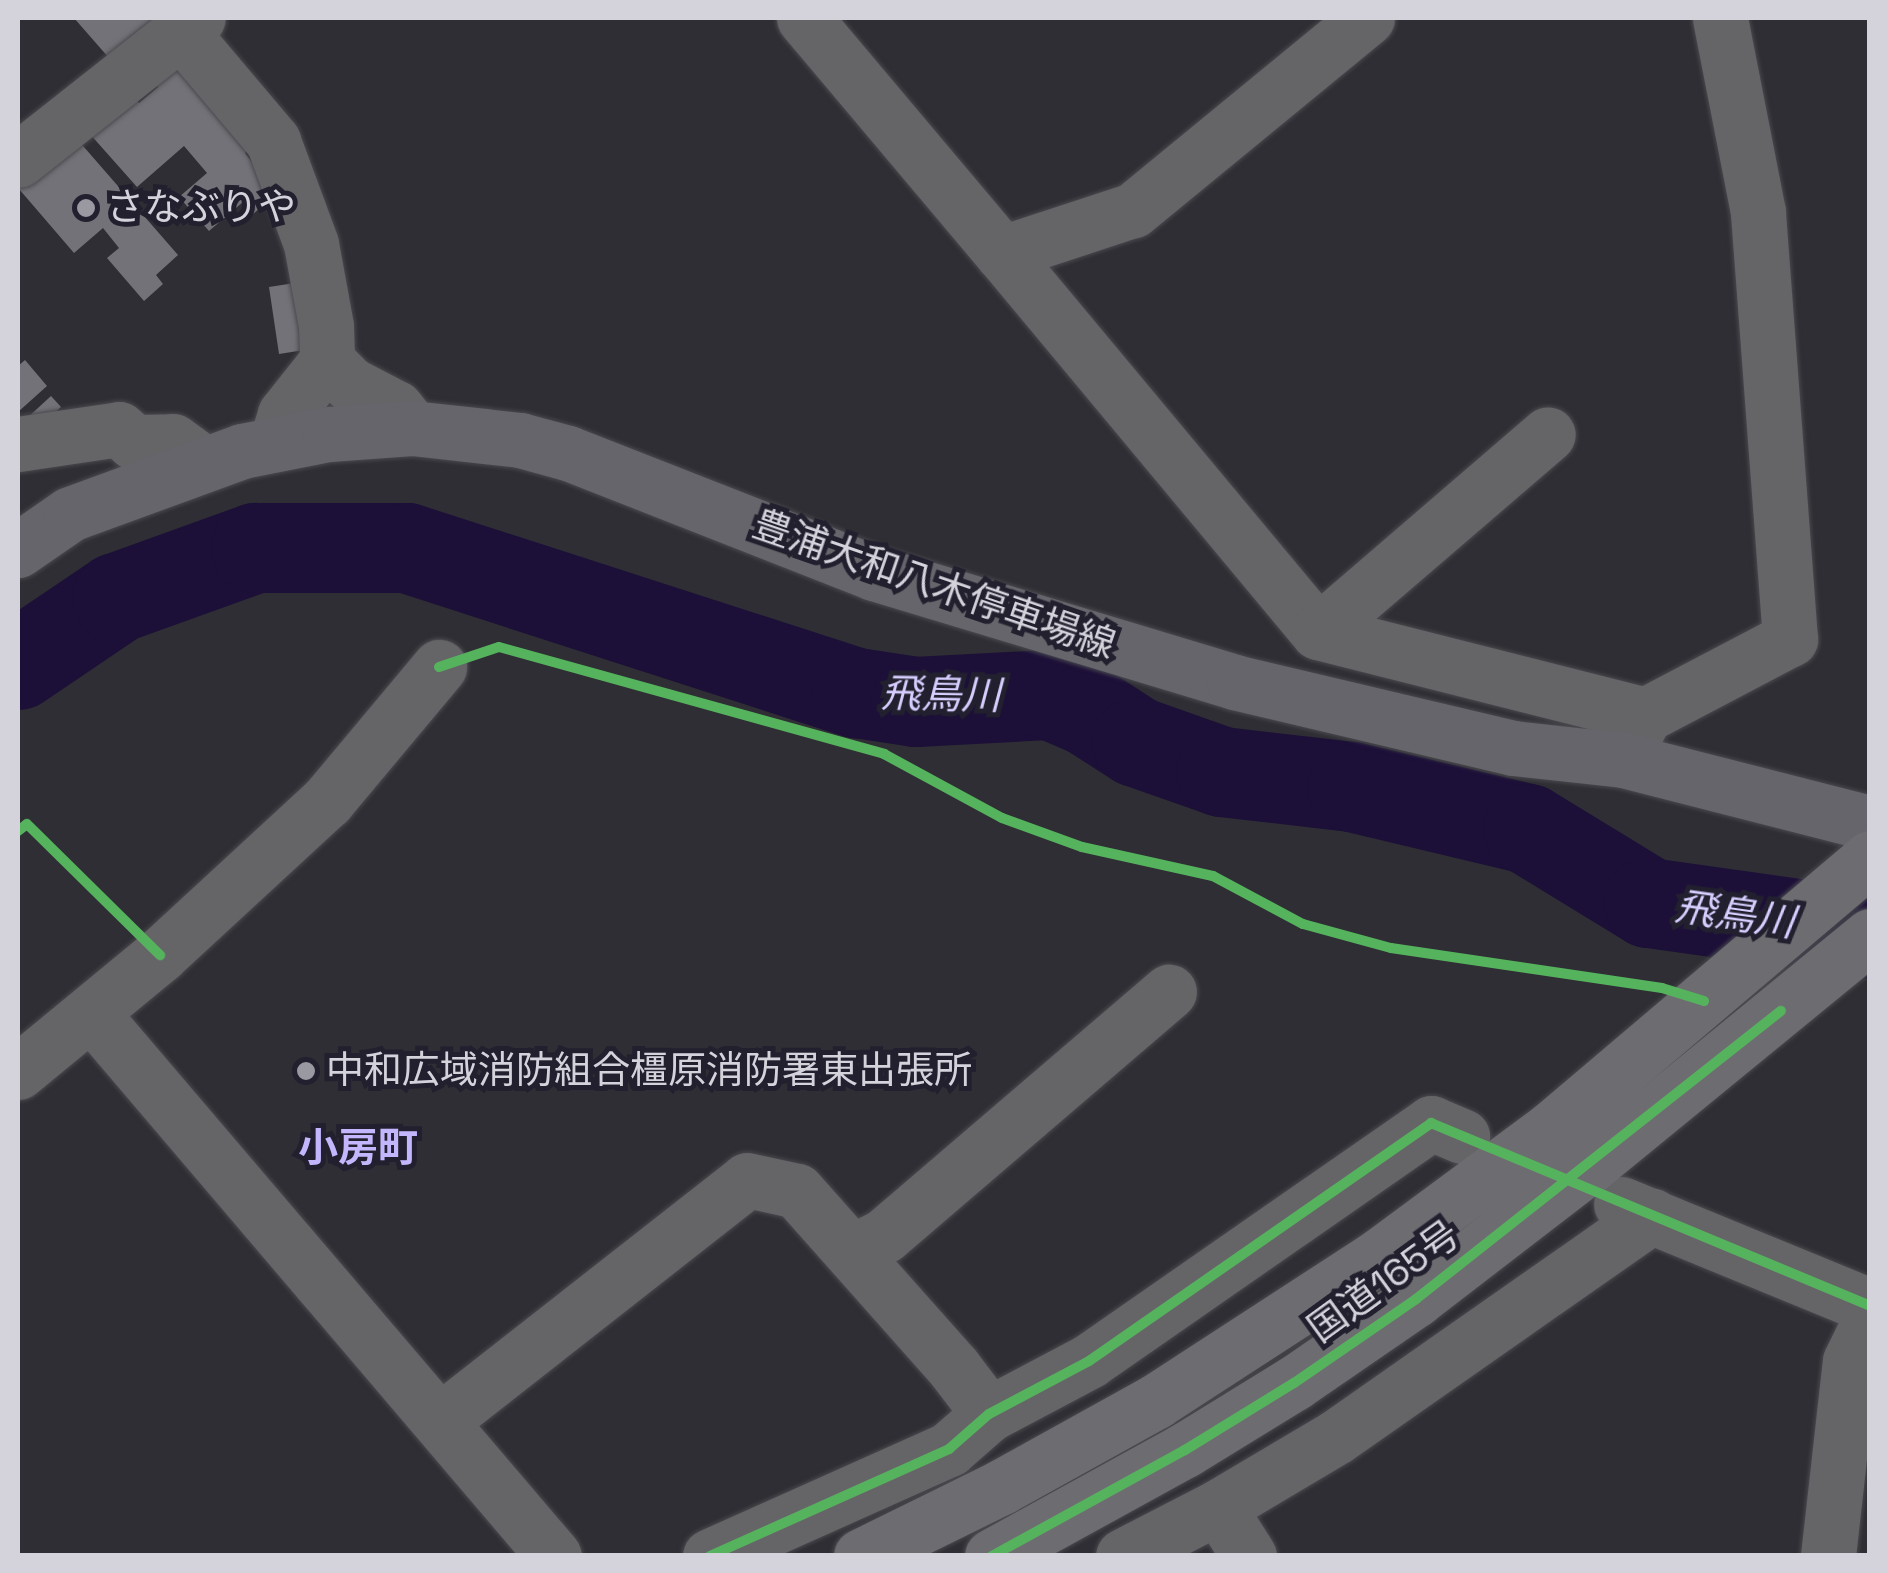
<!DOCTYPE html>
<meta charset="utf-8">
<style>
body{margin:0}
#map{position:relative;width:1887px;height:1573px;overflow:hidden;background:#2e2e34;font-family:"Space Grotesk","Noto Sans JP",sans-serif}
div>[style]{position:absolute}
.river>*{height:90px;margin:-45px;padding:0 45px;transform-origin:45px;border-radius:45px;background:#1c0f38}
.building>*{inset:0;background:#737278}
.roads{filter:drop-shadow(0 0 2px #49494e) drop-shadow(0 0 2px #49494e)}
.minor>*{height:55px;margin:-27.5px;padding:0 27.5px;transform-origin:27.5px;border-radius:27.5px;background:#656568}
.major>*{height:55px;margin:-27.5px;padding:0 27.5px;transform-origin:27.5px;border-radius:27.5px;background:#66656b}
.highway>*{height:55px;margin:-27.5px;padding:0 27.5px;transform-origin:27.5px;border-radius:27.5px;background:#6d6c71}
.cycleway>*{height:10px;margin:-5px;padding:0 5px;transform-origin:5px;border-radius:5px;background:#56b35d}
.dots>*{width:28px;height:28px;translate:-50% -50%;box-sizing:border-box;border:5px solid #22202e;border-radius:50%}
span{translate:-50% -50%;white-space:nowrap;text-align:center;line-height:1.15;-webkit-text-stroke:10px #22202e;paint-order:stroke}
.poi-label{font-size:38px;color:#d4d3dc}
.left{translate:0 -50%;text-align:left}
.street-label{font-size:38px;color:#d4d3dc}
.water-label{font-size:40px;color:#d6cefe;font-style:italic}
.neighbourhood-label{font-size:40px;color:#c4b6fd;font-weight:700}
.frame{position:absolute;inset:0;border:20px solid #d4d3dc;pointer-events:none}
</style>
<div id="map">
<div class="river">
<i style="left:18px;top:665px;width:120px;rotate:-34.1deg"></i>
<i style="left:117px;top:598px;width:148px;rotate:-19.8deg"></i>
<i style="left:256px;top:548px;width:151px"></i>
<i style="left:407px;top:548px;width:473px;rotate:17.9deg"></i>
<i style="left:857px;top:693px;width:60px;rotate:8.7deg"></i>
<i style="left:916px;top:702px;width:135px;rotate:-3deg"></i>
<i style="left:1051px;top:695px;width:39px;rotate:23deg"></i>
<i style="left:1087px;top:710px;width:59px;rotate:32.6deg"></i>
<i style="left:1137px;top:742px;width:90px;rotate:19.4deg"></i>
<i style="left:1222px;top:772px;width:131px;rotate:6.6deg"></i>
<i style="left:1352px;top:787px;width:181px;rotate:13.4deg"></i>
<i style="left:1528px;top:829px;width:142px;rotate:31.4deg"></i>
<i style="left:1649px;top:903px;width:223px;rotate:8deg"></i>
</div>
<div class="building">
<i style="clip-path:polygon(74px 18px,156px 18px,109px 58px)"></i>
<i style="clip-path:polygon(180px 58px,254px 146px,245px 153px,276px 194px,253px 214px,243px 202px,209px 231px,179px 197px,207px 173px,184px 146px,137px 187px,89px 133px,134px 98px,139px 103px,158px 87px,153px 81px)"></i>
<i style="clip-path:polygon(77px 139px,178px 255px,156px 275px,163px 284px,144px 301px,107px 258px,119px 248px,103px 228px,74px 253px,19px 189px)"></i>
<i style="clip-path:polygon(301px 282px,311px 349px,279px 354px,269px 287px)"></i>
<i style="clip-path:polygon(25px 360px,47px 386px,18px 412px,18px 366px)"></i>
<i style="clip-path:polygon(51px 396px,61px 407px,36px 430px,26px 419px)"></i>
</div>
<div class="roads">
<div class="minor">
<i style="left:804px;top:18px;width:307px;rotate:49.9deg"></i>
<i style="left:1367px;top:18px;width:303px;rotate:140.6deg"></i>
<i style="left:1133px;top:210px;width:138px;rotate:161.8deg"></i>
<i style="left:1002px;top:253px;width:493px;rotate:50.2deg"></i>
<i style="left:1318px;top:632px;width:337px;rotate:14.2deg"></i>
<i style="left:181px;top:32px;width:143px;rotate:49.8deg"></i>
<i style="left:273px;top:141px;width:110px;rotate:69.7deg"></i>
<i style="left:311px;top:244px;width:83px;rotate:79.6deg"></i>
<i style="left:326px;top:326px;width:35px;rotate:88deg"></i>
<i style="left:327px;top:361px;width:68px;rotate:128.4deg"></i>
<i style="left:285px;top:414px;width:31px;rotate:107deg"></i>
<i style="left:18px;top:160px;width:229px;rotate:-38.3deg"></i>
<i style="left:327px;top:361px;width:33px;rotate:45deg"></i>
<i style="left:350px;top:384px;width:52px;rotate:27.6deg"></i>
<i style="left:396px;top:408px;width:26px;rotate:51deg"></i>
<i style="left:18px;top:444px;width:102px;rotate:-8.4deg"></i>
<i style="left:119px;top:429px;width:20px;rotate:41deg"></i>
<i style="left:134px;top:442px;width:39px;rotate:-1deg"></i>
<i style="left:173px;top:441px;width:39px;rotate:36deg"></i>
<i style="left:1318px;top:632px;width:303px;rotate:-40.7deg"></i>
<i style="left:1628px;top:748px;width:37px;rotate:-63deg"></i>
<i style="left:1645px;top:715px;width:164px;rotate:-27.7deg"></i>
<i style="left:1790px;top:639px;width:428px;rotate:-94.3deg"></i>
<i style="left:1758px;top:212px;width:198px;rotate:-101.1deg"></i>
<i style="left:92px;top:1014px;width:712px;rotate:49.56deg"></i>
<i style="left:18px;top:1072px;width:184px;rotate:-39.5deg"></i>
<i style="left:160px;top:955px;width:227px;rotate:-42.7deg"></i>
<i style="left:327px;top:801px;width:175px;rotate:-50.1deg"></i>
<i style="left:1621px;top:1204px;width:269px;rotate:22.3deg"></i>
<i style="left:852px;top:1252px;width:37px;rotate:-27deg"></i>
<i style="left:885px;top:1235px;width:374px;rotate:-40.6deg"></i>
<i style="left:440px;top:1421px;width:390px;rotate:-38.1deg"></i>
<i style="left:747px;top:1180px;width:51px;rotate:12.4deg"></i>
<i style="left:797px;top:1191px;width:237px;rotate:48.4deg"></i>
<i style="left:954px;top:1368px;width:58px;rotate:52.7deg"></i>
<i style="left:1218px;top:1507px;width:58px;rotate:57.7deg"></i>
<i style="left:710px;top:1556px;width:262px;rotate:-24.1deg"></i>
<i style="left:949px;top:1449px;width:53px;rotate:-41.2deg"></i>
<i style="left:989px;top:1414px;width:113px;rotate:-27.9deg"></i>
<i style="left:1089px;top:1361px;width:417px;rotate:-34.8deg"></i>
<i style="left:1431px;top:1123px;width:34px;rotate:23deg"></i>
<i style="left:1123px;top:1556px;width:107px;rotate:-27.3deg"></i>
<i style="left:1218px;top:1507px;width:137px;rotate:-30.7deg"></i>
<i style="left:1336px;top:1437px;width:386px;rotate:-35deg"></i>
<i style="left:1828px;top:1556px;width:196px;rotate:-83.6deg"></i>
<i style="left:1850px;top:1361px;width:46px;rotate:-64deg"></i>
</div>
<div class="major">
<i style="left:18px;top:550px;width:63px;rotate:-34.7deg"></i>
<i style="left:70px;top:514px;width:183px;rotate:-20.1deg"></i>
<i style="left:242px;top:451px;width:89px;rotate:-11.1deg"></i>
<i style="left:329px;top:434px;width:83px;rotate:-4.1deg"></i>
<i style="left:412px;top:428px;width:109px;rotate:6.3deg"></i>
<i style="left:520px;top:440px;width:50px;rotate:15.2deg"></i>
<i style="left:568px;top:453px;width:329px;rotate:21.4deg"></i>
<i style="left:874px;top:573px;width:376px;rotate:16.8deg"></i>
<i style="left:1234px;top:682px;width:287px;rotate:13.3deg"></i>
<i style="left:1513px;top:748px;width:111px;rotate:6.2deg"></i>
<i style="left:1623px;top:760px;width:255px;rotate:14.3deg"></i>
</div>
<div class="highway">
<i style="left:861px;top:1556px;width:156px;rotate:-26.2deg"></i>
<i style="left:1001px;top:1487px;width:177px;rotate:-29deg"></i>
<i style="left:1156px;top:1401px;width:266px;rotate:-33deg"></i>
<i style="left:1379px;top:1256px;width:215px;rotate:-36.5deg"></i>
<i style="left:1552px;top:1128px;width:417px;rotate:-40.3deg"></i>
<i style="left:992px;top:1556px;width:220px;rotate:-28.8deg"></i>
<i style="left:1185px;top:1450px;width:128px;rotate:-31.6deg"></i>
<i style="left:1294px;top:1383px;width:148px;rotate:-34.5deg"></i>
<i style="left:1416px;top:1299px;width:218px;rotate:-37.6deg"></i>
<i style="left:1589px;top:1166px;width:363px;rotate:-39.3deg"></i>
</div>
</div>
<div class="cycleway">
<i style="left:439px;top:667px;width:63px;rotate:-18.4deg"></i>
<i style="left:499px;top:647px;width:400px;rotate:15.5deg"></i>
<i style="left:884px;top:754px;width:134px;rotate:28.5deg"></i>
<i style="left:1002px;top:818px;width:85px;rotate:19.9deg"></i>
<i style="left:1082px;top:847px;width:134px;rotate:12.5deg"></i>
<i style="left:1213px;top:876px;width:102px;rotate:28.1deg"></i>
<i style="left:1303px;top:924px;width:91px;rotate:15.3deg"></i>
<i style="left:1391px;top:948px;width:274px;rotate:8.4deg"></i>
<i style="left:1662px;top:988px;width:44px;rotate:17.2deg"></i>
<i style="left:18px;top:831px;width:11px;rotate:-38deg"></i>
<i style="left:27px;top:824px;width:187px;rotate:44.6deg"></i>
<i style="left:710px;top:1556px;width:262px;rotate:-24.1deg"></i>
<i style="left:949px;top:1449px;width:53px;rotate:-41.2deg"></i>
<i style="left:989px;top:1414px;width:113px;rotate:-27.9deg"></i>
<i style="left:1089px;top:1361px;width:417px;rotate:-34.8deg"></i>
<i style="left:1431px;top:1123px;width:476px;rotate:22.6deg"></i>
<i style="left:992px;top:1556px;width:220px;rotate:-28.8deg"></i>
<i style="left:1185px;top:1450px;width:128px;rotate:-31.6deg"></i>
<i style="left:1294px;top:1383px;width:148px;rotate:-34.5deg"></i>
<i style="left:1416px;top:1299px;width:465px;rotate:-38.3deg"></i>
</div>
<div class="dots">
<i style="left:86px;top:208px;background:#9a99a1"></i>
<i style="left:306px;top:1071px;background:#9a99a1"></i>
</div>
<div class="poi-label">
<span class="left" style="left:106px;top:208px">さなぶりや</span>
<span class="left" style="left:326px;top:1071px">中和広域消防組合橿原消防署東出張所</span>
</div>
<div class="street-label">
<span style="left:934px;top:585px;rotate:19deg">豊浦大和八木停車場線</span>
<span style="left:1384px;top:1282px;rotate:-36deg">国道165号</span>
</div>
<div class="water-label">
<span style="left:941px;top:695px;rotate:1deg">飛鳥川</span>
<span style="left:1735px;top:915px;rotate:8deg">飛鳥川</span>
</div>
<div class="neighbourhood-label">
<span style="left:358px;top:1148px">小房町</span>
</div>
<div class="frame"></div>
</div>
